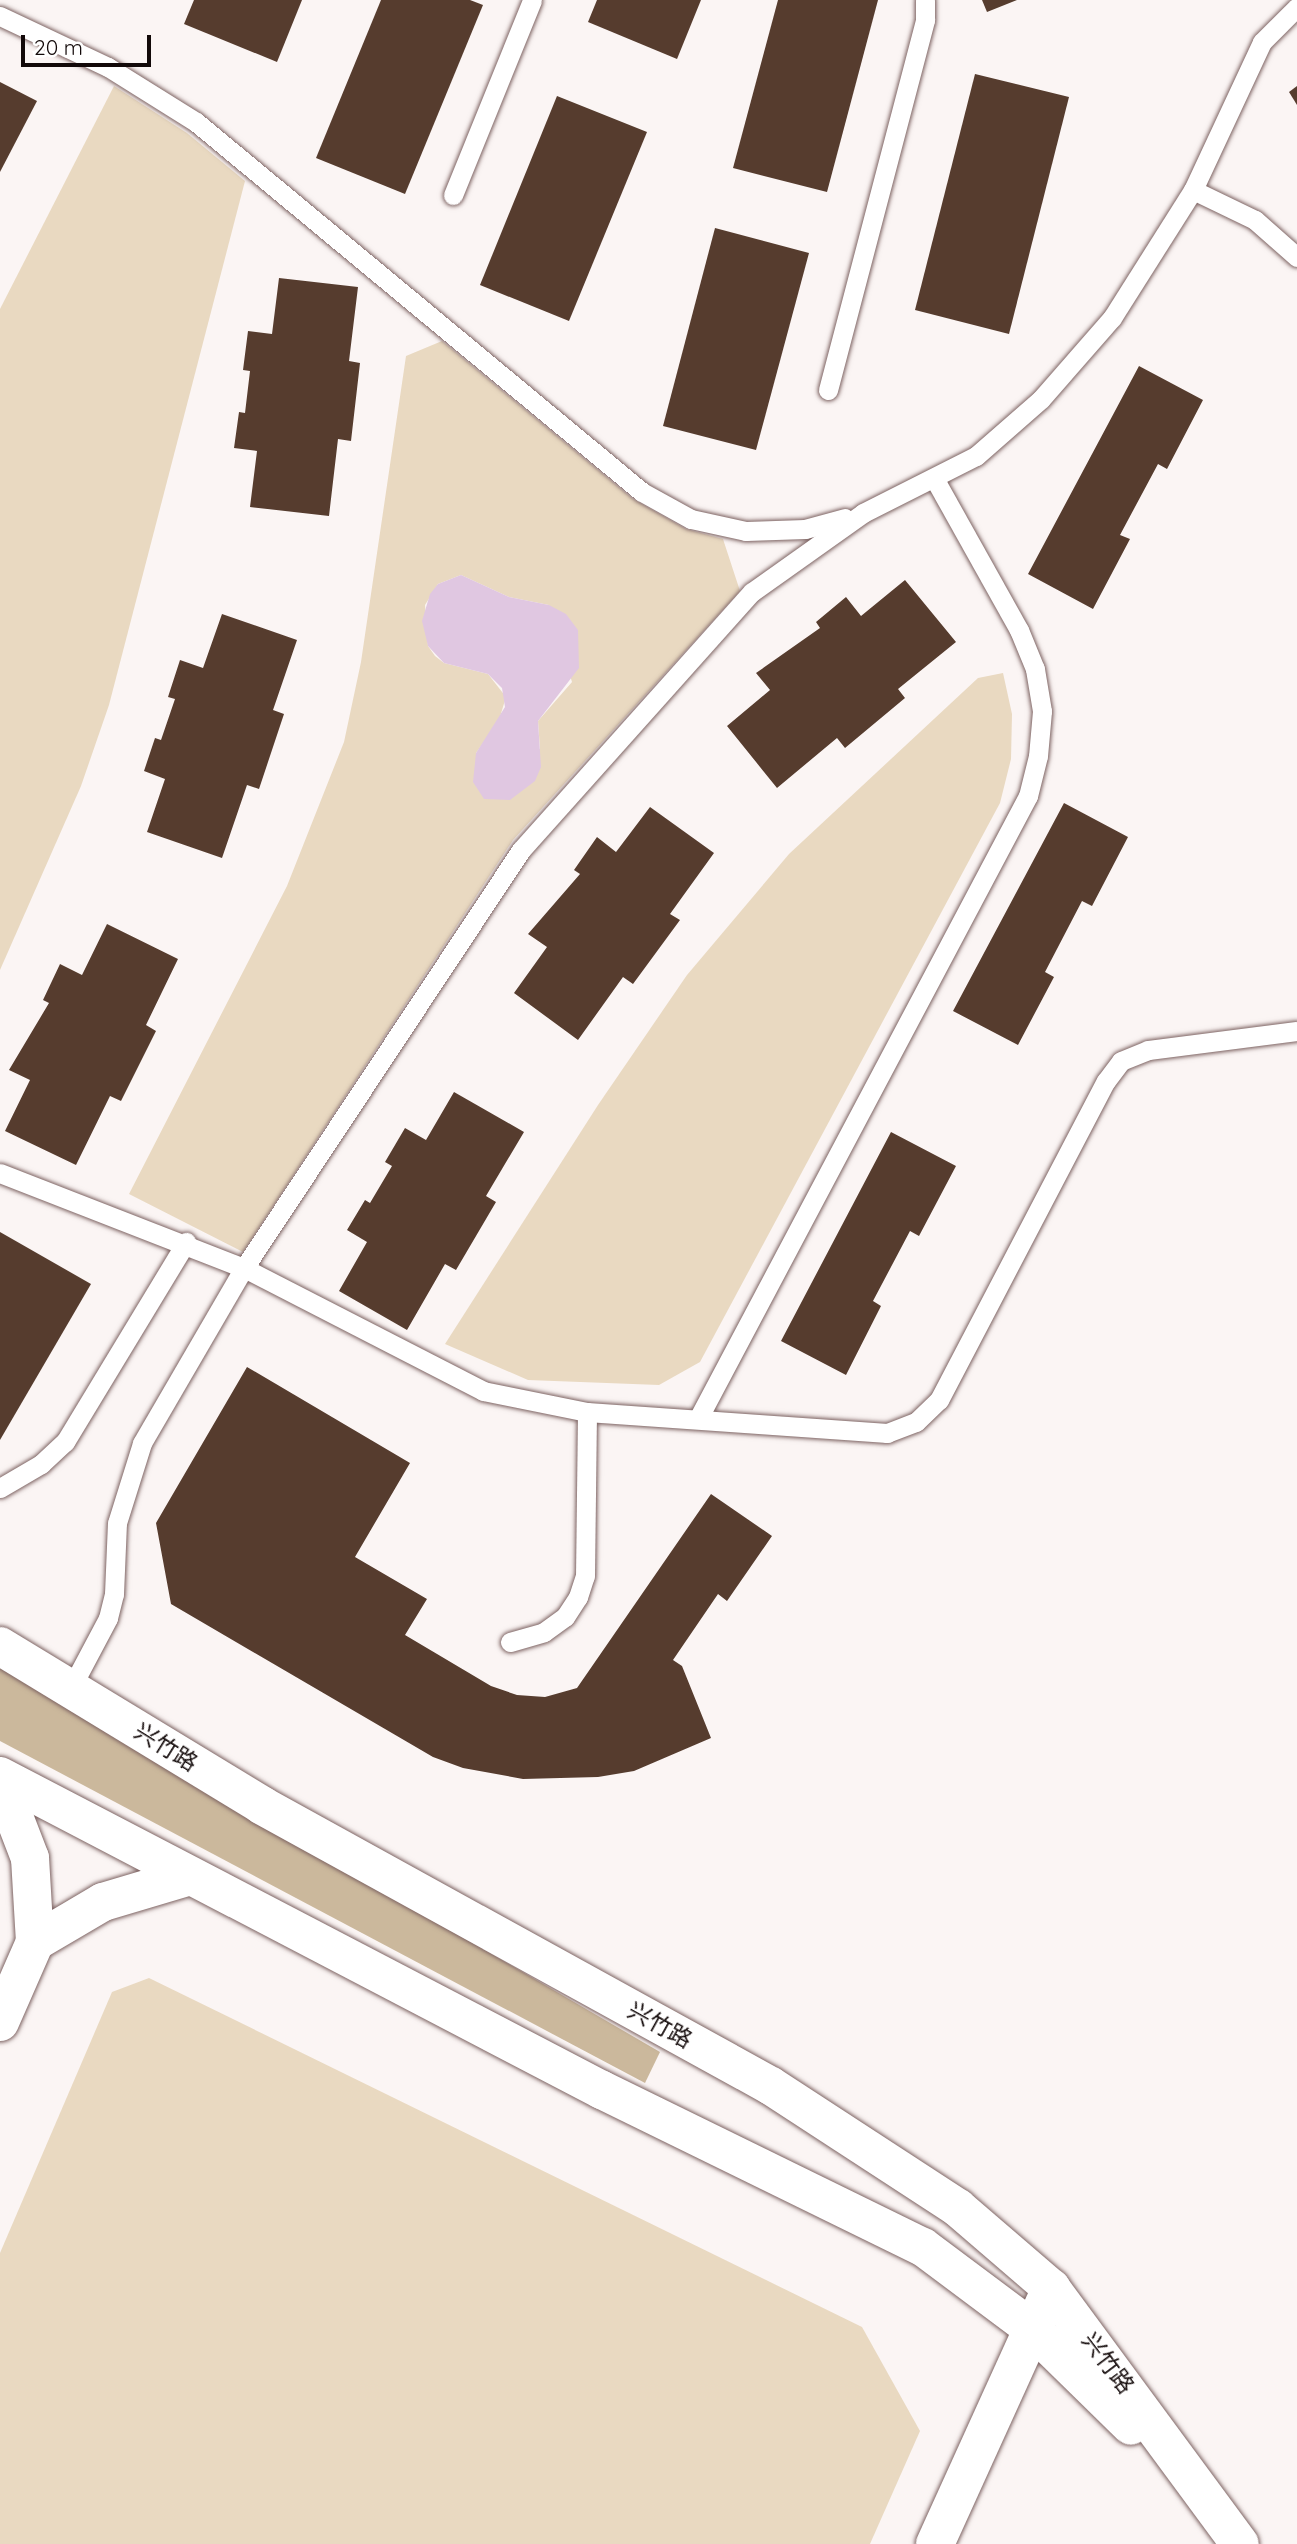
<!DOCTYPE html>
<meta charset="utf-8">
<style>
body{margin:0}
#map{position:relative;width:1297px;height:2544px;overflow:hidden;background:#fbf5f4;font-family:Quicksand,"Noto Sans SC",sans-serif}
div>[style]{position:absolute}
.green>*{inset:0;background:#e9d9c1}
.forest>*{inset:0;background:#cbb89c}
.water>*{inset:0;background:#e0c7e1}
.building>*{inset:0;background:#563c2e}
.roads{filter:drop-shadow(0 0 2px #7d6362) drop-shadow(0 0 2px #7d6362)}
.service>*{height:19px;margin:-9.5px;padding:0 9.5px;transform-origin:9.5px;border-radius:9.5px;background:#fff}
.minor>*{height:38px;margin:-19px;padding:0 19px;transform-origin:19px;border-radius:19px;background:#fff}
.tertiary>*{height:38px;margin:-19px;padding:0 19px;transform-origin:19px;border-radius:19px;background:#fff}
span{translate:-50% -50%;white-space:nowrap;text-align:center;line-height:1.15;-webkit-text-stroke:7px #fff;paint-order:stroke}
.street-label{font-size:23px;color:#120909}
.scale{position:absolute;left:21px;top:35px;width:130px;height:32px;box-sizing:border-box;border:4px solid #120909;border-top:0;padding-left:9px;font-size:21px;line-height:24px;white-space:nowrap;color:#120909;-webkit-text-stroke:5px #fff;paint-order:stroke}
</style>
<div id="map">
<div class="green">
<i style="clip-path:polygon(114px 86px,187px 133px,245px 181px,109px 705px,81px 786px,0 970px,0 309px)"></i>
<i style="clip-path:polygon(evenodd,442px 341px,633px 499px,686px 529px,723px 539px,740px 591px,513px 840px,243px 1252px,129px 1194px,287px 886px,344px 742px,361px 662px,406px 356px,442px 341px,461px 575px,509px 597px,549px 605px,572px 682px,538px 721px,540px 749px,476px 753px,499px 720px,506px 697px,488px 674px,444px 663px,435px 656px,428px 646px,425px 605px,438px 584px,461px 575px)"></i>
<i style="clip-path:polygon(1003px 673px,1012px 714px,1011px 759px,1000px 803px,700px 1362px,659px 1385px,528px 1380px,445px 1344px,598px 1105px,687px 975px,789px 854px,978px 678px)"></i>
<i style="clip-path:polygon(149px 1978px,862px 2327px,920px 2431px,870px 2544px,0 2544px,0 2253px,112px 1992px)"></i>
</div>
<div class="forest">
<i style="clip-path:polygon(0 1668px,660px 2052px,645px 2083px,0 1741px)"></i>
</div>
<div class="water">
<i style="clip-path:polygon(461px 575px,509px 597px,549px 605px,566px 614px,578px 630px,579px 668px,538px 721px,541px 767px,535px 781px,510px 800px,484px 799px,473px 782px,476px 753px,505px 707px,502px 688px,488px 674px,444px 663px,428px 646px,422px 621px,430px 594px,438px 584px)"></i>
</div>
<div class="building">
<i style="clip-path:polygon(194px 0,302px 0,277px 62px,184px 24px)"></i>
<i style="clip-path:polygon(381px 0,470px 0,483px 5px,405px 194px,316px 158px)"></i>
<i style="clip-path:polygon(597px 0,701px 0,677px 59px,588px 22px)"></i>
<i style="clip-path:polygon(778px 0,878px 0,827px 192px,733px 168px)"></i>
<i style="clip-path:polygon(982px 0,1017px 0,987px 12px)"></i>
<i style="clip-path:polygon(975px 74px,1069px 97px,1009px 334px,915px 310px)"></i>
<i style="clip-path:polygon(0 82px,37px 101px,0 172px)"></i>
<i style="clip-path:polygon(1297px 86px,1297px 105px,1289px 92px)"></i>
<i style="clip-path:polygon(557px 96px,647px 132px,569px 321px,480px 285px)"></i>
<i style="clip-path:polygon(715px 228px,809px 253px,756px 450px,663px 426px)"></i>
<i style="clip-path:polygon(279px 278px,358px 287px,349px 361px,360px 363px,351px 441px,338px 439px,329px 516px,250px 507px,257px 451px,234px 448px,239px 412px,245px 413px,250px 371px,243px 370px,248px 331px,272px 334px)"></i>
<i style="clip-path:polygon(1139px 366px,1203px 400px,1167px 469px,1158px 464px,1120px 535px,1130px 539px,1093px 609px,1028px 574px)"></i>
<i style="clip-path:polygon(905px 580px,956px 642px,898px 689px,905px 698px,845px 748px,837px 738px,777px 788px,727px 726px,770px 690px,756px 673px,820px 628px,816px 622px,846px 597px,861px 616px)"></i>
<i style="clip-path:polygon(222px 614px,297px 640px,273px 710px,284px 714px,259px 789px,247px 785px,222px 858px,147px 832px,165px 779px,144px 771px,155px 738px,161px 740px,175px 699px,168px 697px,180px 660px,203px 668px)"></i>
<i style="clip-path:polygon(1064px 803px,1128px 837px,1092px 906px,1082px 901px,1045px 972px,1054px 977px,1018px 1045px,953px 1011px)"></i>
<i style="clip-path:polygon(650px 807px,714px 853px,670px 914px,680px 920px,633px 984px,623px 977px,578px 1040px,514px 993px,547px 947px,528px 934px,580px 874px,574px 870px,597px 837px,616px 852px)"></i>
<i style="clip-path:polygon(107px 924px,178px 959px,146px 1025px,156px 1031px,121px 1101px,110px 1096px,76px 1165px,5px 1131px,30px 1080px,9px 1070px,49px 1003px,43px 1000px,60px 964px,82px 975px)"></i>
<i style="clip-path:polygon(454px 1092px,524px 1132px,486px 1196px,496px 1202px,456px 1270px,445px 1264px,407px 1330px,339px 1291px,367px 1242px,347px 1230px,365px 1200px,370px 1203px,392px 1166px,385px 1162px,405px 1128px,426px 1140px)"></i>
<i style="clip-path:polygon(891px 1132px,956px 1166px,919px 1236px,910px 1231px,873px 1301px,881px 1306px,846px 1375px,781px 1341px)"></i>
<i style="clip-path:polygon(0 1232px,91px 1284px,0 1440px)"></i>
<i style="clip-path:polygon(247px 1367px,410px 1463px,355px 1557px,427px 1599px,405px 1635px,491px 1686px,517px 1695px,545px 1697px,577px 1688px,711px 1494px,772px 1536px,727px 1601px,718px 1594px,673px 1660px,682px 1666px,711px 1738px,634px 1771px,598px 1777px,523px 1779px,463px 1768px,433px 1757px,171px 1604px,156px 1523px)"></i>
</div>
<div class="roads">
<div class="service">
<i style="left:0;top:16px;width:119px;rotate:25.3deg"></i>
<i style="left:108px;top:67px;width:104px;rotate:32deg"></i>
<i style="left:196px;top:122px;width:579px;rotate:39.68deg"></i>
<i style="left:642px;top:492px;width:56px;rotate:28.9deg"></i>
<i style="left:691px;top:519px;width:56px;rotate:12.3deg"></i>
<i style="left:746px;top:531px;width:59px;rotate:-1.9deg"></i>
<i style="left:805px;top:529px;width:41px;rotate:-15.4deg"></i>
<i style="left:1193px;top:190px;width:69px;rotate:25.8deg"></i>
<i style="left:1255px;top:220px;width:56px;rotate:41.4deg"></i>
<i style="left:453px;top:195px;width:210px;rotate:-67.9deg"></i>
<i style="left:828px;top:390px;width:383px;rotate:-75.3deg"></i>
<i style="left:925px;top:20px;width:20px;rotate:-90deg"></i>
<i style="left:0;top:1173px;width:262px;rotate:21.3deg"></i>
<i style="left:244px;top:1268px;width:269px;rotate:27.2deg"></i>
<i style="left:483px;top:1391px;width:106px;rotate:11.4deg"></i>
<i style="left:587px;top:1412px;width:301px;rotate:4deg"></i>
<i style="left:887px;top:1433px;width:31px;rotate:-21deg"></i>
<i style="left:916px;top:1422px;width:32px;rotate:-44deg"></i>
<i style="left:939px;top:1400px;width:360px;rotate:-62.4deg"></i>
<i style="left:1106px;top:1081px;width:25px;rotate:-53deg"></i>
<i style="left:1121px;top:1061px;width:29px;rotate:-22deg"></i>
<i style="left:1148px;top:1050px;width:150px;rotate:-7.3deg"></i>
<i style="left:699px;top:1417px;width:703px;rotate:-62.09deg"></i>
<i style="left:1028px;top:796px;width:41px;rotate:-76deg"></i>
<i style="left:1038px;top:756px;width:45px;rotate:-84.9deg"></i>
<i style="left:1042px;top:711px;width:43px;rotate:-99.5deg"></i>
<i style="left:1035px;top:669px;width:42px;rotate:-112.3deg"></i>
<i style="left:1019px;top:630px;width:172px;rotate:-119.2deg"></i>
<i style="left:0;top:1488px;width:48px;rotate:-30.3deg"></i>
<i style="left:41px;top:1464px;width:33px;rotate:-43deg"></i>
<i style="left:65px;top:1442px;width:234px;rotate:-58.8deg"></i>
<i style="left:510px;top:1642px;width:35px;rotate:-16deg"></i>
<i style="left:544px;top:1632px;width:26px;rotate:-36deg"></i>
<i style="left:565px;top:1617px;width:24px;rotate:-57deg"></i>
<i style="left:578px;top:1597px;width:22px;rotate:-72deg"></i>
<i style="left:585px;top:1576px;width:164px;rotate:-89.3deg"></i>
<i style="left:71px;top:1688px;width:79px;rotate:-62.1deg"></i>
<i style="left:108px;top:1618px;width:25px;rotate:-76deg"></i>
<i style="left:114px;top:1594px;width:71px;rotate:-87.6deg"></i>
<i style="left:117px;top:1523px;width:84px;rotate:-72.6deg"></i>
<i style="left:142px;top:1443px;width:203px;rotate:-59.8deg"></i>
<i style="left:244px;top:1268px;width:501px;rotate:-56.47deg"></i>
<i style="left:521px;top:850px;width:346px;rotate:-48.2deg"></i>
<i style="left:752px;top:592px;width:136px;rotate:-35.4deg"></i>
<i style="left:863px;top:513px;width:127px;rotate:-26.8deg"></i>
<i style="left:976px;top:456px;width:86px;rotate:-41.2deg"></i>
<i style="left:1041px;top:399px;width:108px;rotate:-48.8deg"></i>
<i style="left:1112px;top:318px;width:151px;rotate:-57.7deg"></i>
<i style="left:1193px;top:190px;width:163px;rotate:-65deg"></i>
<i style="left:1262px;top:42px;width:49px;rotate:-45deg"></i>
</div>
<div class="minor">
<i style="left:935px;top:2544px;width:281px;rotate:-65.6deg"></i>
</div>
<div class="tertiary">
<i style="left:0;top:1646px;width:306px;rotate:31.3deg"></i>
<i style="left:261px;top:1805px;width:582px;rotate:28.85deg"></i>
<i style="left:771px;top:2086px;width:223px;rotate:33.1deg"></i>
<i style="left:958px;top:2208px;width:123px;rotate:40.7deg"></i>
<i style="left:1051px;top:2288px;width:318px;rotate:53.6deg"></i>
<i style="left:0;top:1776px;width:679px;rotate:27.55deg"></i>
<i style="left:602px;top:2090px;width:357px;rotate:26.1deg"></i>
<i style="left:923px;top:2247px;width:134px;rotate:36.8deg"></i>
<i style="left:1030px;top:2327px;width:141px;rotate:44.4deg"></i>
<i style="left:0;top:1780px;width:84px;rotate:69deg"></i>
<i style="left:30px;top:1858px;width:84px;rotate:86.6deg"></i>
<i style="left:35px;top:1942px;width:79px;rotate:-30.5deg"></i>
<i style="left:103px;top:1902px;width:91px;rotate:-16.6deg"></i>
<i style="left:0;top:2022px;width:87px;rotate:-66.4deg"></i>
</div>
</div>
<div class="street-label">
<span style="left:166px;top:1747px;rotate:32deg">兴竹路</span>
<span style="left:660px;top:2025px;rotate:29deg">兴竹路</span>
<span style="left:1108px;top:2363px;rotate:53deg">兴竹路</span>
</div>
<div class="scale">20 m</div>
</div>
